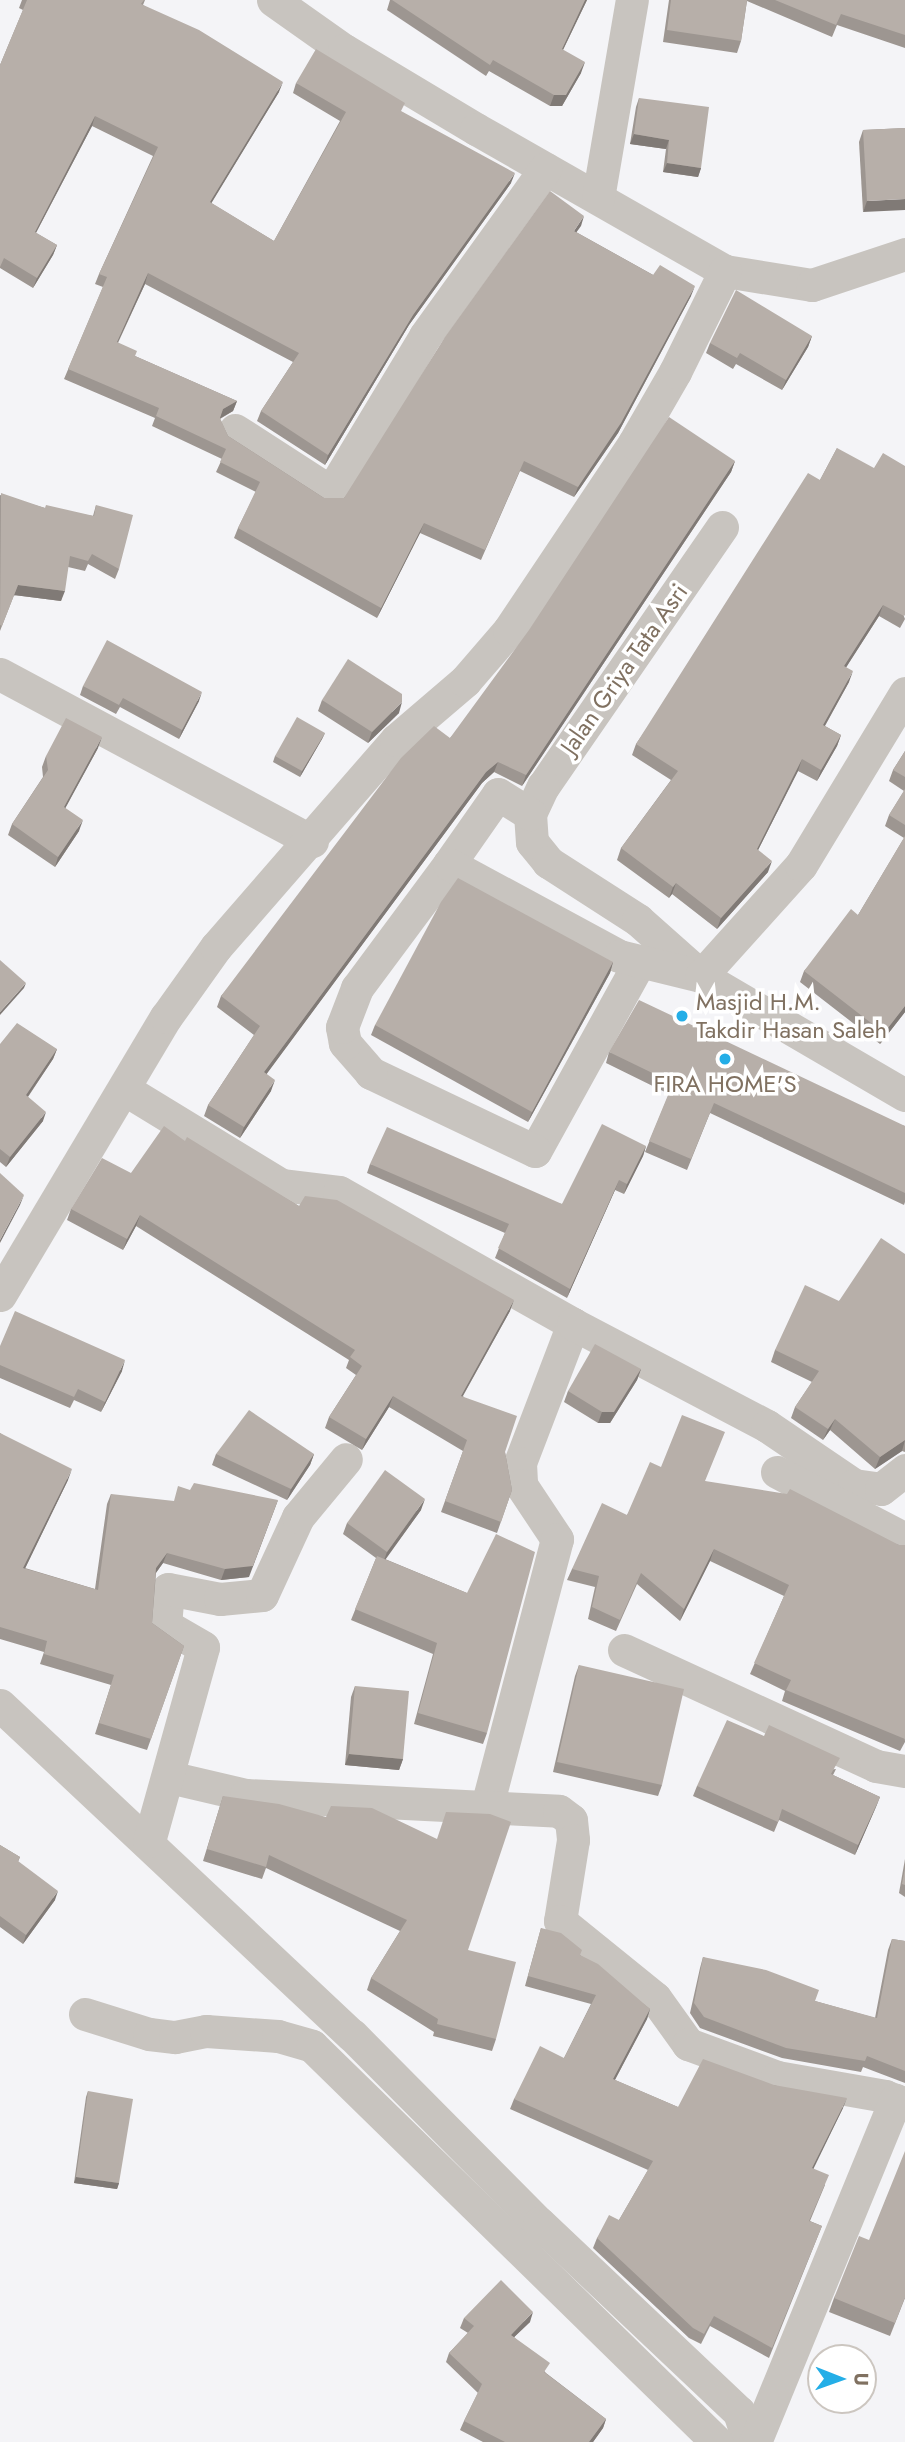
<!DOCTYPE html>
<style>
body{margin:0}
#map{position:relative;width:905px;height:2442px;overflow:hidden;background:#f4f4f7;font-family:Jost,sans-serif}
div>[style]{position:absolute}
.street>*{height:33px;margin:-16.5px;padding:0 16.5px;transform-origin:16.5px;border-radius:16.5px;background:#c8c4bf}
.wall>*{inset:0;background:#9d9691}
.shaded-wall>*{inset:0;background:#807a76}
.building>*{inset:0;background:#b7afa9}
.dots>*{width:19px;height:19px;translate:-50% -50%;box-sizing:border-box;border:4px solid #fff;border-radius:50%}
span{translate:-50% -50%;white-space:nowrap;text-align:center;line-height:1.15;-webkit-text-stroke:7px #fff;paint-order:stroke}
.street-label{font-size:24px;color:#807161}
.poi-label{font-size:24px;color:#807161}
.left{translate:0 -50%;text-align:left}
.north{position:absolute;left:807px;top:2344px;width:70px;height:70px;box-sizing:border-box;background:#fff;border:2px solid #ccc6c0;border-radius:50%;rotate:91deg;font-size:19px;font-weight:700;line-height:28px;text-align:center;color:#807161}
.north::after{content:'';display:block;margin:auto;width:24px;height:32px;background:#24aee7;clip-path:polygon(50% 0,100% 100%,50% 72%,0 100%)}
</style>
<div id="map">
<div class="street">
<i style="left:273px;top:0;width:87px;rotate:35.2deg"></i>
<i style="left:344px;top:50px;width:154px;rotate:30.9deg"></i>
<i style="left:476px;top:129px;width:287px;rotate:29.7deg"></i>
<i style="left:725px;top:271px;width:88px;rotate:9.1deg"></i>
<i style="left:812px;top:285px;width:98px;rotate:-18.4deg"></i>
<i style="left:598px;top:198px;width:201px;rotate:-80.3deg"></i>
<i style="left:235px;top:430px;width:114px;rotate:32.9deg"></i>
<i style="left:331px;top:492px;width:182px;rotate:-58.9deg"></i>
<i style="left:425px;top:336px;width:206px;rotate:-54.3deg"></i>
<i style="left:722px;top:527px;width:315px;rotate:124.6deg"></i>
<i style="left:543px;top:786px;width:31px;rotate:115deg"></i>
<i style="left:530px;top:814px;width:28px;rotate:86deg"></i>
<i style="left:532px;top:842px;width:26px;rotate:51deg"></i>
<i style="left:548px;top:862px;width:107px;rotate:32.8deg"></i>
<i style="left:638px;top:920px;width:84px;rotate:41.6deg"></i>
<i style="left:701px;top:976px;width:236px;rotate:30.3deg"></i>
<i style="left:0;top:674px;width:354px;rotate:28.2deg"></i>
<i style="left:449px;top:864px;width:85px;rotate:-55deg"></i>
<i style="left:498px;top:794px;width:38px;rotate:32deg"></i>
<i style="left:640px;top:961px;width:217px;rotate:118.9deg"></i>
<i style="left:535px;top:1151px;width:182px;rotate:-154.6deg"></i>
<i style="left:371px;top:1073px;width:40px;rotate:-131deg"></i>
<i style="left:345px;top:1043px;width:16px;rotate:-101deg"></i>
<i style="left:342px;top:1027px;width:42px;rotate:-69deg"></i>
<i style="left:357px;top:988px;width:154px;rotate:-53.4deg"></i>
<i style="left:449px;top:864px;width:193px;rotate:28.4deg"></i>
<i style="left:619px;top:956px;width:84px;rotate:13.7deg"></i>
<i style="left:701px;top:976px;width:149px;rotate:-48deg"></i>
<i style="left:801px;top:865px;width:201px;rotate:-58.8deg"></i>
<i style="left:124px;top:1089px;width:184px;rotate:31.4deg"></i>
<i style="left:281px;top:1185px;width:58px;rotate:6.9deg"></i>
<i style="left:339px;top:1192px;width:269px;rotate:29.4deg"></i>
<i style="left:573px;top:1324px;width:149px;rotate:110.9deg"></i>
<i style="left:520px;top:1463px;width:22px;rotate:87deg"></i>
<i style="left:521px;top:1485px;width:65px;rotate:56.3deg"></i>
<i style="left:557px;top:1539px;width:276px;rotate:104.7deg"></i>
<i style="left:0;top:1295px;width:324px;rotate:-59.2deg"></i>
<i style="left:166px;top:1017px;width:86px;rotate:-54.5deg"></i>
<i style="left:216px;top:947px;width:274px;rotate:-49deg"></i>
<i style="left:396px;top:740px;width:91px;rotate:-40.5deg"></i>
<i style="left:465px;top:681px;width:67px;rotate:-49.2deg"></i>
<i style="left:509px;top:630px;width:225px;rotate:-56.2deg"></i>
<i style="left:634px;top:443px;width:82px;rotate:-60deg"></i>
<i style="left:675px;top:372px;width:113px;rotate:-63.7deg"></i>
<i style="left:573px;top:1324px;width:219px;rotate:27.7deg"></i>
<i style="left:767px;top:1426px;width:105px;rotate:34.1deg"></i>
<i style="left:854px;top:1485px;width:27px;rotate:8deg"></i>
<i style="left:881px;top:1489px;width:31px;rotate:-38deg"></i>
<i style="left:777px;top:1472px;width:144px;rotate:27.6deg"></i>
<i style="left:624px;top:1650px;width:277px;rotate:24.7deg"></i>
<i style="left:876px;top:1766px;width:29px;rotate:10deg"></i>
<i style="left:0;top:1705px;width:482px;rotate:43.2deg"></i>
<i style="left:352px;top:2035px;width:265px;rotate:45.2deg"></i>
<i style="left:539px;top:2223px;width:275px;rotate:43.4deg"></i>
<i style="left:739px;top:2412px;width:32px;rotate:72deg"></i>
<i style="left:169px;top:1777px;width:79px;rotate:13.2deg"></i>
<i style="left:246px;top:1795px;width:313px;rotate:2.9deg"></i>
<i style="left:559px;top:1811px;width:15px;rotate:37deg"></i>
<i style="left:571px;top:1820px;width:20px;rotate:84deg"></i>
<i style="left:573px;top:1840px;width:82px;rotate:99.1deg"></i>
<i style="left:560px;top:1921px;width:122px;rotate:39deg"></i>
<i style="left:655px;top:1998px;width:57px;rotate:54.3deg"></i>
<i style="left:688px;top:2044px;width:95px;rotate:20.3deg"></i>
<i style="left:777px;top:2077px;width:110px;rotate:10deg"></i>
<i style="left:885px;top:2096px;width:22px;rotate:22deg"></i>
<i style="left:149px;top:1841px;width:201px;rotate:-74.4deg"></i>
<i style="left:203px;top:1647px;width:44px;rotate:-149.9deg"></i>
<i style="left:165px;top:1625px;width:36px;rotate:-85deg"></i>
<i style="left:168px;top:1589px;width:53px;rotate:10.9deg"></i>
<i style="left:220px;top:1599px;width:42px;rotate:-5.4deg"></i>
<i style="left:262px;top:1595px;width:86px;rotate:-65.2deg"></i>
<i style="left:298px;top:1517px;width:75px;rotate:-50.4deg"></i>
<i style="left:85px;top:2014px;width:67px;rotate:17.4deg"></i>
<i style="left:149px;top:2034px;width:26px;rotate:7deg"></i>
<i style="left:175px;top:2037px;width:32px;rotate:-11deg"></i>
<i style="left:206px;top:2031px;width:72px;rotate:4deg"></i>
<i style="left:278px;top:2036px;width:35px;rotate:16deg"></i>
<i style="left:312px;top:2046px;width:566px;rotate:44.36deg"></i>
<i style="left:755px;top:2442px;width:370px;rotate:-67.7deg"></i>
</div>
<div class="wall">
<i style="clip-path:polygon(22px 0,145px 0,143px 5px,279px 92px,211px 203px,274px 241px,340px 121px,293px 93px,296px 83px,402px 112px,511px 183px,409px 325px,325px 465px,257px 421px,261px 411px,293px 362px,145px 284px,118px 343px,135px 356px,237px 401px,233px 411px,220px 419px,228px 436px,324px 498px,344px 498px,581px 226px,576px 232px,691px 296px,618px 433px,574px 497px,520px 471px,481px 560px,420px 533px,377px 618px,234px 538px,238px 528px,256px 492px,216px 472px,222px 459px,152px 426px,155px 418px,64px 379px,103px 287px,95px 284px,99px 274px,153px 156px,92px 126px,36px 233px,57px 245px,53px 255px,33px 288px,0 268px,0 269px,0 65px,23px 10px,19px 8px)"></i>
<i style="clip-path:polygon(390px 0,587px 0,563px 50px,581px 73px,562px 106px,550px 106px,489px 71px,486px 76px,387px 10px)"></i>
<i style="clip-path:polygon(669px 0,905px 0,905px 48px,837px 25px,832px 37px,747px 1px,741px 41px,737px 53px,663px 42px)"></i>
<i style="clip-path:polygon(639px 98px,701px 168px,698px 177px,663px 172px,666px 149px,630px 144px,636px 107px)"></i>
<i style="clip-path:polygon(905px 128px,863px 212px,859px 142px,863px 130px)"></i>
<i style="clip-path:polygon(812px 336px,808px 347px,782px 390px,736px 364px,733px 369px,706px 353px,710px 343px)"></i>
<i style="clip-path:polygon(837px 448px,905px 619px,900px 628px,879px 616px,846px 667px,849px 682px,825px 726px,841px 735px,837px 746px,817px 781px,798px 771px,758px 850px,768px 872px,717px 929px,672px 894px,669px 898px,617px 860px,621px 848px,671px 780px,632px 755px,636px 744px,820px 480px)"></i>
<i style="clip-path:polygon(735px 461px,731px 472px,522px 786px,494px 772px,482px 783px,266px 1074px,271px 1091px,240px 1138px,204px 1116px,208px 1105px,254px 1035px,217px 1007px,221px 996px,450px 738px)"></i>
<i style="clip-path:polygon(0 495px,45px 508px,93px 516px,96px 505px,119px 569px,115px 579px,88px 564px,85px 571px,68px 567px,61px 601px,14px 595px,0 631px)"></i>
<i style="clip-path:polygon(83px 686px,199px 701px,179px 739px,120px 707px,116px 714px,80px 695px)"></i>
<i style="clip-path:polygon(322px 700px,399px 713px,368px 743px,318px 711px)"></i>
<i style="clip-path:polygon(325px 733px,322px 739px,300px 777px,273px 762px,275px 756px)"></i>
<i style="clip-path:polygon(98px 748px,65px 808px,79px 831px,55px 867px,8px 835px,12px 824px,43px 777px,42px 767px,46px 756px)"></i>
<i style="clip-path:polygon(905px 751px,905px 1012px,880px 1044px,800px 982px,804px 971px,858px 915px,904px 838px,885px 826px,889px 815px,904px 791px,889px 781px,893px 770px)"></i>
<i style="clip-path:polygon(613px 962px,610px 973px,528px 1122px,371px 1035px,375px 1025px)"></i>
<i style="clip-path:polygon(0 1044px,57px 1049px,53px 1059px,28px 1097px,43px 1121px,6px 1167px,0 1162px)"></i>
<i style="clip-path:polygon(609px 1052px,905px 1126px,905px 1202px,904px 1205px,710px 1113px,687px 1170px,645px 1152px,669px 1094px,606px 1063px)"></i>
<i style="clip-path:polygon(185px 1141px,299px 1206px,510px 1311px,463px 1396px,505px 1452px,512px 1490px,497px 1533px,441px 1512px,463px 1451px,389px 1407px,362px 1450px,325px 1428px,329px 1417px,356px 1375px,346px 1368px,349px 1360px,136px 1226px,123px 1250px,67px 1220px,71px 1209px)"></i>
<i style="clip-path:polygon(646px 1146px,643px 1156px,624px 1194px,615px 1190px,567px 1298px,495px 1258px,505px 1233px,367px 1173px,370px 1164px,562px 1204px)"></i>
<i style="clip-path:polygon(905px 1254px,905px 1452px,902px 1451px,875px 1469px,830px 1430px,823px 1440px,791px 1418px,795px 1407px,812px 1382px,771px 1362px,775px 1350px,839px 1301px)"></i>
<i style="clip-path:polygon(0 1346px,122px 1371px,101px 1412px,74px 1400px,70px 1408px,0 1378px)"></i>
<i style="clip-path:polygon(641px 1369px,637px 1380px,610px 1423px,598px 1423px,564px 1402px,568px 1391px)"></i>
<i style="clip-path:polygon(0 1433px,68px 1480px,25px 1568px,95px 1589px,107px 1504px,111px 1494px,249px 1577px,221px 1580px,163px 1563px,156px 1573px,152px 1623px,184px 1646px,147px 1750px,95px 1734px,111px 1685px,40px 1664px,44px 1652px,0 1639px)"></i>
<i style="clip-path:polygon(216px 1454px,314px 1454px,310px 1465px,287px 1500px,212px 1465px)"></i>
<i style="clip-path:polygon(661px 1467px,899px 1545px,905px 1742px,900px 1751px,782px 1701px,785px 1691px,750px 1674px,784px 1596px,710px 1561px,680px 1621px,637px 1584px,616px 1631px,588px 1619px,595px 1587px,567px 1580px,572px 1569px,627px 1515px)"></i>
<i style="clip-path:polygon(421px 1510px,385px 1559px,467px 1593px,487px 1733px,483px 1744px,414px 1724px,433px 1654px,351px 1620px,376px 1558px,343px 1534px,347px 1523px)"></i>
<i style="clip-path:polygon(579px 1665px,662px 1785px,658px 1796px,553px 1772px,575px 1676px)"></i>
<i style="clip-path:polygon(355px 1686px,403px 1759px,399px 1770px,345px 1765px,351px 1697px)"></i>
<i style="clip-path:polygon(836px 1769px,833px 1775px,880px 1797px,855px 1855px,779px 1820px,774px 1832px,693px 1796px,697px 1786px)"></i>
<i style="clip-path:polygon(223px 1796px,468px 1950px,496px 2039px,492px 2051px,433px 2036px,434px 2032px,367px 1990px,371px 1978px,400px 1931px,266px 1868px,262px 1879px,203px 1861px)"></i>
<i style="clip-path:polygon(0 1845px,20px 1857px,18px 1862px,55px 1900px,23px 1944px,0 1927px)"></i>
<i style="clip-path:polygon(905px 1859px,905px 1897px,899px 1893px)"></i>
<i style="clip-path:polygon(541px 1928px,580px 1955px,650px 2009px,647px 2019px,615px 2080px,678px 2107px,774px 2085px,843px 2108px,813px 2168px,825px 2185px,810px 2221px,822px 2226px,769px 2358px,710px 2326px,701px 2344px,689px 2338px,593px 2248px,597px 2238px,619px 2220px,648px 2170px,510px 2109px,514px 2099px,564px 2058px,591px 2004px,525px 1986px)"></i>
<i style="clip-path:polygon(892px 1939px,905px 1941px,905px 2083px,863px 2067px,861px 2072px,782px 2058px,700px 2028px,690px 2013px,700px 1968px,703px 1957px,815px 2001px,875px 2018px,888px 1950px)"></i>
<i style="clip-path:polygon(88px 2091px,119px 2183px,117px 2189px,74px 2183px,86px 2097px)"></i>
<i style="clip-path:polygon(869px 2240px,905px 2298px,890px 2336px,829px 2312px,834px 2298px)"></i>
<i style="clip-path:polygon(464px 2318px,530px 2322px,514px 2337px,546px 2373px,606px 2419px,603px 2428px,593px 2442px,483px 2442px,460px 2430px,464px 2421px,478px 2393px,446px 2362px,449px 2353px,468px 2333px,460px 2328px)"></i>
</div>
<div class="shaded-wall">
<i style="clip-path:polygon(585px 0,587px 0,558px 60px,562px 49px)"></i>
<i style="clip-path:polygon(585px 62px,581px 73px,562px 106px,550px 106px,554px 95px)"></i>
<i style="clip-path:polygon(283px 82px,279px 92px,206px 212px,210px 202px)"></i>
<i style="clip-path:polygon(95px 116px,92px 126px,31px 242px,35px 232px)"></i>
<i style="clip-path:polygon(634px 134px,669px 140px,666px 149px,630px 144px)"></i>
<i style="clip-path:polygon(667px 163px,701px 168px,698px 177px,663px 172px)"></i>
<i style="clip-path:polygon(515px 173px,511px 183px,409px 325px,325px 465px,328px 455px,413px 315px)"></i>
<i style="clip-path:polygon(905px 199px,905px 210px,863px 212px,867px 201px)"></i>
<i style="clip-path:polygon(584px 216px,581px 226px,570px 241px,574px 231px)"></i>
<i style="clip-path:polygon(57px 245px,53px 255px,33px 288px,37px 278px)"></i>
<i style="clip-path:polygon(148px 273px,145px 284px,113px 352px,117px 342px)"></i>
<i style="clip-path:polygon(695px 286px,691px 296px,618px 433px,574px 497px,578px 487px)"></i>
<i style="clip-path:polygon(812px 336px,808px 347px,782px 390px,786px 380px)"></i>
<i style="clip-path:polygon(237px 401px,233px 411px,219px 419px,223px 409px)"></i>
<i style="clip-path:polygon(735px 461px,731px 472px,522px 786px,526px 775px)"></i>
<i style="clip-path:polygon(424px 523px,420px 533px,377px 618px,381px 608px)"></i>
<i style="clip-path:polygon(18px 585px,65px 591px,61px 601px,14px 595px,0 631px)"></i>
<i style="clip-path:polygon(883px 605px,879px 616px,840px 677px,844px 666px)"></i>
<i style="clip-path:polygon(853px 671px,849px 682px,819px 736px,823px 725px)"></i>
<i style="clip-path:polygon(202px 692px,199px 701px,179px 739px,182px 730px)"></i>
<i style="clip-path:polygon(402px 702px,399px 713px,368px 743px,372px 732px)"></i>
<i style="clip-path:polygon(325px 733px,322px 739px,300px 777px,302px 771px)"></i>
<i style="clip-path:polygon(841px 735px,837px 746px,817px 781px,821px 770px)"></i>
<i style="clip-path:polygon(102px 737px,98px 748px,60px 818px,64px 807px)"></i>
<i style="clip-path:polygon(802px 759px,798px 771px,753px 860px,757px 849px)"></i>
<i style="clip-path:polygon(498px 762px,494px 772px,482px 783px,260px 1083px,264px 1072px,486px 772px)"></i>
<i style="clip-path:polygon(83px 820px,79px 831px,55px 867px,58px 857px)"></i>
<i style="clip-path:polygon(772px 861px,768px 872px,717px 929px,721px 918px)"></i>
<i style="clip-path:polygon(676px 883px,672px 894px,669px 898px,673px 887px)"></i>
<i style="clip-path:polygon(613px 962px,610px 973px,528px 1122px,532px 1112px)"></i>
<i style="clip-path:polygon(26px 983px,24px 988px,0 1015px,0 1012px)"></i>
<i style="clip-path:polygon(905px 1006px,905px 1012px,880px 1044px,884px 1033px)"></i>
<i style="clip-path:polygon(57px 1049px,53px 1059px,22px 1105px,26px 1095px)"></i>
<i style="clip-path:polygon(275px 1080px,271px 1091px,240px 1138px,244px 1127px)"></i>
<i style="clip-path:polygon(46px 1112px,43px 1121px,6px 1167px,10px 1157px)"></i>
<i style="clip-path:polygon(646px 1146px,643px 1156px,624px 1194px,627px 1184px)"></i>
<i style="clip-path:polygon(619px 1180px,615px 1190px,567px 1298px,570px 1289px)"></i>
<i style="clip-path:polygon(24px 1195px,20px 1205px,0 1243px,0 1240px)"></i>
<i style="clip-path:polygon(140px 1215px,136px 1226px,123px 1250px,127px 1239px)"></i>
<i style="clip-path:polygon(514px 1300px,510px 1311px,457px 1406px,461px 1396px)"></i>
<i style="clip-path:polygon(125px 1360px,122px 1371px,101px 1412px,105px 1402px)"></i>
<i style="clip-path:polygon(641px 1369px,637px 1380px,610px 1423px,598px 1423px,602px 1412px)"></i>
<i style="clip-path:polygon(393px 1396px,389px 1407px,362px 1450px,366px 1439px)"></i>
<i style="clip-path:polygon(835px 1419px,830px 1430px,823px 1440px,828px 1429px)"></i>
<i style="clip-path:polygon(905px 1440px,902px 1451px,875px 1469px,880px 1457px)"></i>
<i style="clip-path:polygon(314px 1454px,310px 1465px,287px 1500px,291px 1489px)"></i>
<i style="clip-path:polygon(72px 1469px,68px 1480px,20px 1579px,23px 1568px)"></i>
<i style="clip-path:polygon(425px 1499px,421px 1510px,383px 1563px,387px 1552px)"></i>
<i style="clip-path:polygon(278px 1500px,249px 1577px,221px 1580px,225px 1569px)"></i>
<i style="clip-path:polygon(714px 1549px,710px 1561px,680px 1621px,684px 1609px)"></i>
<i style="clip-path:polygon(167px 1553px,163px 1563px,152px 1578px,156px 1568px)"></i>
<i style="clip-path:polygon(349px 1754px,403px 1759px,399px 1770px,345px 1765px)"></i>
<i style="clip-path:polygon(880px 1797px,876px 1807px,855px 1855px,858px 1845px)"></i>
<i style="clip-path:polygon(58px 1891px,55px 1900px,23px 1944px,26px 1935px)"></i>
<i style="clip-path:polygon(650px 2009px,647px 2019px,610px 2089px,613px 2079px)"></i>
<i style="clip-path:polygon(847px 2098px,843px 2108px,809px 2178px,812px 2168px)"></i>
<i style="clip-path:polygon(76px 2177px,119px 2183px,117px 2189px,74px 2183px)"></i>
<i style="clip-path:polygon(533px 2312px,530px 2322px,507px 2344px,511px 2335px)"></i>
<i style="clip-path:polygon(606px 2419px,603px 2428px,593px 2442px,589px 2442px)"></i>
</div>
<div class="building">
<i style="clip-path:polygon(27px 0,144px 0,141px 4px,199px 30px,283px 82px,210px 202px,274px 241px,346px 112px,296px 83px,316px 49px,405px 103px,401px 111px,515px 173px,413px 315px,328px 455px,261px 411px,299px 353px,148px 273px,117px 342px,137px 351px,135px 356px,237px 401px,223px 409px,220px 418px,228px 436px,324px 498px,344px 498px,445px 337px,550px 191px,584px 216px,574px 231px,653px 275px,660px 265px,695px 286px,621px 423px,578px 487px,524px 461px,485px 550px,424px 523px,381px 608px,238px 528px,260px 482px,220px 462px,226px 449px,156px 416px,159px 408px,68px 369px,107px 277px,99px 274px,158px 147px,95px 116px,35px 232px,57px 245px,37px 278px,4px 258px,0 267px,0 65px)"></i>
<i style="clip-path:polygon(392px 0,585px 0,562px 49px,585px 62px,566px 95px,554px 95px,493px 60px,490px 65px)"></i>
<i style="clip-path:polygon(671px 0,747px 0,741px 41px,667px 30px)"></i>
<i style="clip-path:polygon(775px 0,905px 0,905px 35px,841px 14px,836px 25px)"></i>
<i style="clip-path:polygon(639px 98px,709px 107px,701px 168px,667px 163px,669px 140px,634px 134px)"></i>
<i style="clip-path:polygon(905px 128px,905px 199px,867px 201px,863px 130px)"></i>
<i style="clip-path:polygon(736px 290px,812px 336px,786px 380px,740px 353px,737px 358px,710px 343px)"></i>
<i style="clip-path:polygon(669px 417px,735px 461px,526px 775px,498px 762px,486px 772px,264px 1072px,275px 1080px,244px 1127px,208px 1105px,260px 1026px,221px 996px,401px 758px,434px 726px,450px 738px,529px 630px)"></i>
<i style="clip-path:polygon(837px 448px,874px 468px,883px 453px,905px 466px,905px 615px,904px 616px,883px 605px,844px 666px,853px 671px,823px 725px,841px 735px,821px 770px,802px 759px,757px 849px,772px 861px,721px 918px,676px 883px,673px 887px,621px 848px,678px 771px,636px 744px,808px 473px,820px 480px)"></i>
<i style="clip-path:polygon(1px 493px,45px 508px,46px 505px,94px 516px,96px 505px,133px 515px,119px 569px,92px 554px,88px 561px,70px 556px,65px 591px,18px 585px,2px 626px,0 625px)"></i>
<i style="clip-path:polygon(107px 640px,202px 692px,182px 730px,123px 698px,119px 705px,83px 686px)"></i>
<i style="clip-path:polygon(348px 659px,402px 694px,402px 702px,372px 732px,322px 700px)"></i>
<i style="clip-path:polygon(297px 717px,325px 733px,302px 771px,275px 756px)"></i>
<i style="clip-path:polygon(66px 718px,102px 737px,64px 807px,83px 820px,58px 857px,12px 824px,48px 770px,46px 756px)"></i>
<i style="clip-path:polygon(905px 751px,905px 777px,893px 770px)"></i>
<i style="clip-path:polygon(905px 789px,905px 825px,889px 815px)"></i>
<i style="clip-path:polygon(905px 836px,905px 1006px,884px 1033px,804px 971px,851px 909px,858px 915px)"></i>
<i style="clip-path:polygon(458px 878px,613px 962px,532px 1112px,375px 1025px,441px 902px)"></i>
<i style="clip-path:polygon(0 960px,26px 983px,0 1012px)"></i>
<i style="clip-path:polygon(639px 1000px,905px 1126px,905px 1193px,714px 1103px,691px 1159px,649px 1141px,673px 1083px,609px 1052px)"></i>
<i style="clip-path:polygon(17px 1023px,57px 1049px,26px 1095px,46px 1112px,10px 1157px,0 1149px,0 1044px)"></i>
<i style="clip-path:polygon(602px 1124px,646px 1146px,627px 1184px,619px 1180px,570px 1289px,498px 1248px,509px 1224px,370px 1164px,387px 1127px,562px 1204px)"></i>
<i style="clip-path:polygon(164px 1126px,185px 1141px,187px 1137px,299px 1206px,305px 1196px,337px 1200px,514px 1300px,461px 1396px,517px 1416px,505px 1452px,512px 1490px,501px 1522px,445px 1501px,467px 1440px,393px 1396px,366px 1439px,329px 1417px,362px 1366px,350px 1357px,355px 1350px,140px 1215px,127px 1239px,71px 1209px,102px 1158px,131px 1173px)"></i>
<i style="clip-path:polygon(0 1173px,24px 1195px,0 1240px)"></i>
<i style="clip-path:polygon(881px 1238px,905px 1254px,905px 1440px,880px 1457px,835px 1419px,828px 1429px,795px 1407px,819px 1371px,775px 1350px,805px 1285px,839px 1301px)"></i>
<i style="clip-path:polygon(15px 1311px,125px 1360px,105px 1402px,78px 1389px,74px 1397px,0 1365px,0 1346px)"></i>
<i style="clip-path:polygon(595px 1344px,641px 1369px,614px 1412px,602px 1412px,568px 1391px)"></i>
<i style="clip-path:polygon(249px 1410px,314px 1454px,291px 1489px,216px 1454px)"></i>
<i style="clip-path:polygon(682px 1415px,725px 1432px,705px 1481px,787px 1494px,790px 1489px,899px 1545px,905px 1545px,905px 1739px,786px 1690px,791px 1680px,754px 1663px,789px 1585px,714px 1549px,684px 1609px,641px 1573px,620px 1620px,592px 1607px,599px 1576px,572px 1569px,602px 1503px,627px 1515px,650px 1462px,661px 1467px)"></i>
<i style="clip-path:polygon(0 1433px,72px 1469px,23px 1568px,98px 1590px,111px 1494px,174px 1501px,178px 1486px,190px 1490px,194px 1483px,278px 1500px,253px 1566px,225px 1569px,167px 1553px,156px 1568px,152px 1623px,184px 1646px,151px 1739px,99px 1723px,114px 1675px,44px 1654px,47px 1641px,0 1627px)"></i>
<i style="clip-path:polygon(385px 1470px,425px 1499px,387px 1552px,347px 1523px)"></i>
<i style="clip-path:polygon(496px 1534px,535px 1552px,487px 1733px,418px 1713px,437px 1643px,355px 1609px,377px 1556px,467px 1593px)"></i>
<i style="clip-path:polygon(579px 1665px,684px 1689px,662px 1785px,557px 1762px)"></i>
<i style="clip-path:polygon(355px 1686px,409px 1691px,403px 1759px,349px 1754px)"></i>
<i style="clip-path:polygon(727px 1720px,764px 1736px,769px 1725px,840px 1758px,831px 1774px,880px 1797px,858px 1845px,782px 1809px,778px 1822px,697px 1786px)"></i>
<i style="clip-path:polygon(223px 1796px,279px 1804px,326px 1817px,331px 1806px,372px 1808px,437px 1839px,446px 1812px,490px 1814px,511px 1822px,468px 1950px,516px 1962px,496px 2039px,437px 2024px,438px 2019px,371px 1978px,407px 1920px,269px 1855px,266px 1867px,207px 1849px)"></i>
<i style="clip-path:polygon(0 1845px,20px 1857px,18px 1861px,58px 1891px,26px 1935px,0 1916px)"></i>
<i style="clip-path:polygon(905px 1868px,905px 1885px,902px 1884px)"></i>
<i style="clip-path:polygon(541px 1928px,561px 1933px,582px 1950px,580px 1955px,598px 1964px,650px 2009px,613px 2079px,678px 2107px,703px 2059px,774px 2085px,847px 2098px,812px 2168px,829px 2175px,809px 2221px,822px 2226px,772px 2348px,714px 2316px,704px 2334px,693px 2328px,597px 2238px,609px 2215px,619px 2220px,653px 2161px,514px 2099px,540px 2046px,564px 2058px,596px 1995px,528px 1976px)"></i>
<i style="clip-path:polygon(892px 1939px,905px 1941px,905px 2071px,867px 2056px,865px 2061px,786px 2048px,704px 2017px,694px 2003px,703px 1957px,766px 1970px,819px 1990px,815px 2001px,877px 2018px)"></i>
<i style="clip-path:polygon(88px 2091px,133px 2099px,119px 2183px,76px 2177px)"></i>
<i style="clip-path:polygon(905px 2151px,905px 2297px,895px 2323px,834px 2298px,859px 2236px,869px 2240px)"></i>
<i style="clip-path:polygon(501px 2280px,533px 2312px,511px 2335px,550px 2363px,544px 2372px,606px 2419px,589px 2442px,505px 2442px,464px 2421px,482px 2384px,449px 2353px,474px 2326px,464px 2318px)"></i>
</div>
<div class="dots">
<i style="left:682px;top:1016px;background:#24aee7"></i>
<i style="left:725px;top:1059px;background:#24aee7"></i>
</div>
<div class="street-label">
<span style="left:624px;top:669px;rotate:-55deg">Jalan Griya Tata Asri</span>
</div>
<div class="poi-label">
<span class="left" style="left:696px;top:1016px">Masjid H.M.<br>Takdir Hasan Saleh</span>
<span style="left:725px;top:1084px">FIRA HOME'S</span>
</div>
<div class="north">U</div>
</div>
